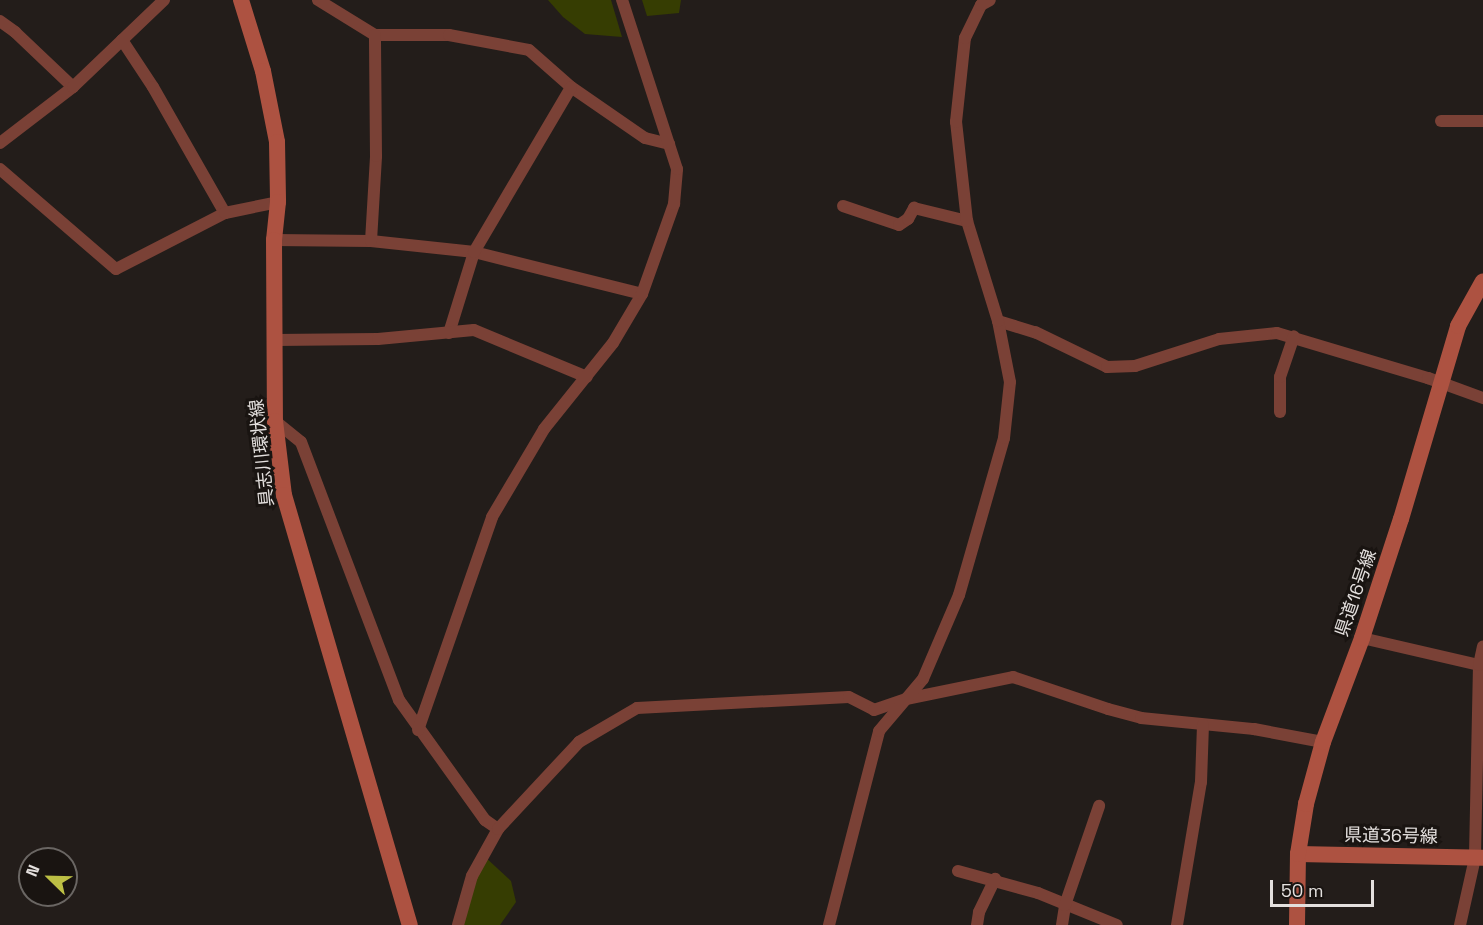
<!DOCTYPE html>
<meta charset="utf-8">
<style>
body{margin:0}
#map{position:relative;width:1483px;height:925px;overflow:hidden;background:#231d1a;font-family:"Space Grotesk","Noto Sans JP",sans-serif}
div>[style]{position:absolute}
.green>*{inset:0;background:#363d02}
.street>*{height:12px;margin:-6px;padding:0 6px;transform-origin:6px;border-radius:6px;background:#7a4136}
.secondary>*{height:16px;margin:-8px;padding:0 8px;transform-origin:8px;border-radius:8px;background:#ad5241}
span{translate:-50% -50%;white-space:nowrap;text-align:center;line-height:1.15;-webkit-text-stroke:6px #191411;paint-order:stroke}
.street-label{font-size:18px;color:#e4e0de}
.north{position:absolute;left:18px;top:847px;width:60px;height:60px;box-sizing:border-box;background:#191411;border:2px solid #6a6663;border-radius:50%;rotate:293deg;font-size:16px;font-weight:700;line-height:24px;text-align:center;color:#e4e0de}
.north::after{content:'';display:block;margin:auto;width:21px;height:27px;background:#bcbf44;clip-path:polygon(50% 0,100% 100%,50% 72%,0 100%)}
.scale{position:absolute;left:1270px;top:880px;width:104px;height:27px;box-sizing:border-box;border:3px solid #e4e0de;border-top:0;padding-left:8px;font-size:18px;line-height:21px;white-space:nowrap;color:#e4e0de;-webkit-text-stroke:4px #191411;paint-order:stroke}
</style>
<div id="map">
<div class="green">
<i style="clip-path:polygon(548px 0,611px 0,622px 37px,585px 34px,563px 17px)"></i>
<i style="clip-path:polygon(642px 0,681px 0,679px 13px,647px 16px)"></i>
<i style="clip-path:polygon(484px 856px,511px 881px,516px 902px,500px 925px,458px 925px)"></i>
</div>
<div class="street">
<i style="left:318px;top:0;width:67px;rotate:31.6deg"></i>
<i style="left:375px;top:35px;width:74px"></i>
<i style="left:449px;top:35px;width:81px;rotate:10.6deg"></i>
<i style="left:529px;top:50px;width:56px;rotate:41.4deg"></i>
<i style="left:571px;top:87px;width:90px;rotate:34.6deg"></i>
<i style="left:645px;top:138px;width:25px;rotate:14deg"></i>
<i style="left:0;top:21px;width:19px;rotate:36deg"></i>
<i style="left:15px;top:32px;width:80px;rotate:43.5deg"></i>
<i style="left:122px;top:40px;width:56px;rotate:56.6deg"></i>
<i style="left:153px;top:87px;width:145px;rotate:60.3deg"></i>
<i style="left:1441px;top:121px;width:42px"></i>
<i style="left:0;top:143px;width:92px;rotate:-37.5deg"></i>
<i style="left:73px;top:87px;width:126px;rotate:-43.7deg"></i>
<i style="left:0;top:169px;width:153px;rotate:40.8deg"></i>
<i style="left:116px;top:269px;width:123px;rotate:-27.2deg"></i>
<i style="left:225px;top:213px;width:54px;rotate:-11.7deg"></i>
<i style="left:843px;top:206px;width:59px;rotate:18.7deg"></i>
<i style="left:899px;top:225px;width:11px;rotate:-34deg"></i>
<i style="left:908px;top:219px;width:13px;rotate:-61deg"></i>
<i style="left:914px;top:208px;width:55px;rotate:13.8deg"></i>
<i style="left:274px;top:240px;width:97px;rotate:0.6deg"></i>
<i style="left:371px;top:241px;width:104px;rotate:6.1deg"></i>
<i style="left:474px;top:252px;width:173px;rotate:14deg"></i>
<i style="left:371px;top:241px;width:85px;rotate:-86.6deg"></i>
<i style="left:376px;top:156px;width:121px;rotate:-90.5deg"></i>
<i style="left:998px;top:321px;width:39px;rotate:17deg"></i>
<i style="left:1035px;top:332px;width:80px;rotate:25.9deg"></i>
<i style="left:1107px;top:367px;width:28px;rotate:-2deg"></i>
<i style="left:1135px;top:366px;width:88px;rotate:-17.8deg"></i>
<i style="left:1219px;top:339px;width:58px;rotate:-5.9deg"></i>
<i style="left:1277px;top:333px;width:158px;rotate:16.6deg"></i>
<i style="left:1428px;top:378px;width:59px;rotate:20deg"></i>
<i style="left:449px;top:333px;width:85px;rotate:-72.8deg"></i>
<i style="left:474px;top:252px;width:191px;rotate:-59.5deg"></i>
<i style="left:275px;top:340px;width:103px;rotate:-0.6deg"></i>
<i style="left:378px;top:339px;width:96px;rotate:-5.4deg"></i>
<i style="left:474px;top:330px;width:122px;rotate:22.6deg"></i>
<i style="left:1280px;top:412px;width:35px;rotate:-90deg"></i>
<i style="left:1280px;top:377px;width:43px;rotate:-71.1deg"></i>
<i style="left:275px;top:421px;width:33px;rotate:39deg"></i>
<i style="left:301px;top:442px;width:276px;rotate:69.2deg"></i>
<i style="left:399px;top:700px;width:148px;rotate:54.4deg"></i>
<i style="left:485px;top:820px;width:16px;rotate:35deg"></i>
<i style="left:1362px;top:638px;width:120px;rotate:13deg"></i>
<i style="left:1479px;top:665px;width:193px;rotate:91.2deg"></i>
<i style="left:1475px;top:858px;width:69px;rotate:102.6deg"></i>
<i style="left:1479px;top:665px;width:19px;rotate:-78deg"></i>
<i style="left:418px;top:730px;width:225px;rotate:-70.8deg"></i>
<i style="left:492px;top:517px;width:102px;rotate:-59.4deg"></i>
<i style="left:544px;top:429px;width:110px;rotate:-51.3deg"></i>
<i style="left:613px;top:343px;width:57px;rotate:-59.4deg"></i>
<i style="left:642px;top:294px;width:96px;rotate:-70.4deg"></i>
<i style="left:674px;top:204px;width:35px;rotate:-85deg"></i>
<i style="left:677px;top:169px;width:178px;rotate:-108deg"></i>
<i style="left:958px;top:871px;width:83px;rotate:15.4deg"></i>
<i style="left:1038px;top:893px;width:85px;rotate:22.1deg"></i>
<i style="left:458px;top:925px;width:51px;rotate:-74.1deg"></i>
<i style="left:472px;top:876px;width:54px;rotate:-61deg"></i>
<i style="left:498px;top:829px;width:119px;rotate:-47deg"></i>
<i style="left:579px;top:742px;width:67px;rotate:-30.4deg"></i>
<i style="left:637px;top:708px;width:212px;rotate:-3deg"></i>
<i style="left:849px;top:697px;width:28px;rotate:27deg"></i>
<i style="left:874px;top:710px;width:34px;rotate:-19deg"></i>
<i style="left:906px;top:699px;width:109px;rotate:-11.6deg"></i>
<i style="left:1013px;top:677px;width:100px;rotate:18.6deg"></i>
<i style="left:1108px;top:709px;width:34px;rotate:15deg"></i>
<i style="left:1141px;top:718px;width:114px;rotate:5.6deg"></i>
<i style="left:1254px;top:729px;width:70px;rotate:10.7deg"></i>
<i style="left:829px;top:925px;width:200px;rotate:-75.5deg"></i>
<i style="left:879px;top:731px;width:68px;rotate:-49.8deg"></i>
<i style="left:923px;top:679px;width:91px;rotate:-66.8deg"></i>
<i style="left:959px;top:595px;width:163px;rotate:-74deg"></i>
<i style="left:1004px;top:438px;width:56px;rotate:-83.9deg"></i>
<i style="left:1010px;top:382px;width:62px;rotate:-101.1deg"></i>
<i style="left:998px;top:321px;width:105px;rotate:-107.2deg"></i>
<i style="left:967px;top:221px;width:100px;rotate:-96.3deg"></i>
<i style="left:956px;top:122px;width:84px;rotate:-83.9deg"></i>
<i style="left:965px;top:38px;width:37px;rotate:-64deg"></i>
<i style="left:981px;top:5px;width:10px;rotate:-29deg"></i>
<i style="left:977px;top:925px;width:13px;rotate:-81deg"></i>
<i style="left:979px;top:912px;width:37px;rotate:-64deg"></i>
<i style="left:1062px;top:925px;width:20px;rotate:-81deg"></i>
<i style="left:1065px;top:905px;width:105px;rotate:-71deg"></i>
<i style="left:1177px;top:925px;width:145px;rotate:-80.5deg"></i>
<i style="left:1201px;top:782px;width:57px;rotate:-88deg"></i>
</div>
<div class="secondary">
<i style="left:241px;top:0;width:74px;rotate:72.8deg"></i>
<i style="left:263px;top:71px;width:72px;rotate:78.8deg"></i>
<i style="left:277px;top:142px;width:60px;rotate:89deg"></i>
<i style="left:278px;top:202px;width:38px;rotate:96deg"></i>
<i style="left:274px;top:240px;width:181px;rotate:89.7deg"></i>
<i style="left:275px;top:421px;width:75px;rotate:83.1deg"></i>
<i style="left:284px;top:495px;width:448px;rotate:73.7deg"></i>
<i style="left:1298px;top:854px;width:185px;rotate:1.2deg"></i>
<i style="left:1297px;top:925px;width:71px;rotate:-89.2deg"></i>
<i style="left:1298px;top:854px;width:51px;rotate:-80.9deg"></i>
<i style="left:1306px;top:804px;width:64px;rotate:-74.7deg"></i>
<i style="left:1323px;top:742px;width:111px;rotate:-69.4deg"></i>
<i style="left:1362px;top:638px;width:125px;rotate:-71.9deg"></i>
<i style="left:1401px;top:519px;width:201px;rotate:-73.5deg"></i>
<i style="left:1458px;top:326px;width:51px;rotate:-60.9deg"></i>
</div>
<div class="street-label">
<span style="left:262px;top:453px;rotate:-96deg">具志川環状線</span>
<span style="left:1356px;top:593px;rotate:-71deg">県道16号線</span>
<span style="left:1391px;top:836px;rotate:1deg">県道36号線</span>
</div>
<div class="north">N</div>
<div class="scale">50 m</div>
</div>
